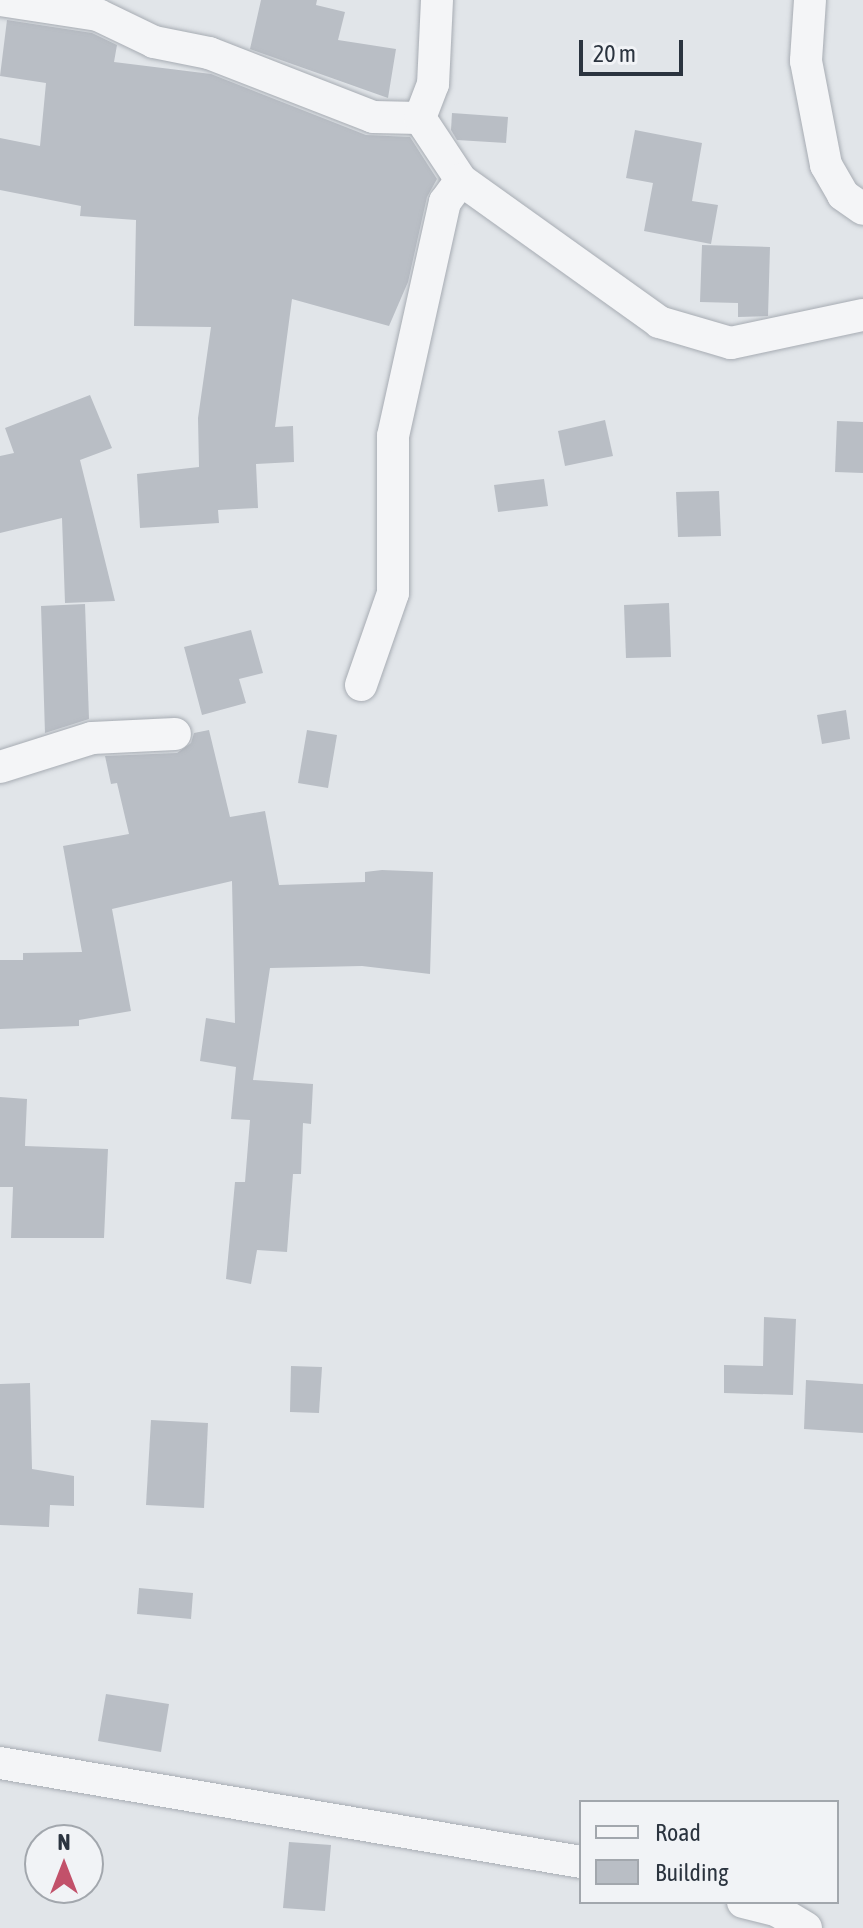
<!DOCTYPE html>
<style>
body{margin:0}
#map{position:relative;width:863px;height:1928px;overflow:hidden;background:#e1e5e9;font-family:"Asap Condensed",sans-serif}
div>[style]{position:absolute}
.building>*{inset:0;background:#b9bec5}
.roads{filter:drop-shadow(0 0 2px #a7acb3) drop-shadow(0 0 2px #a7acb3)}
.street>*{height:32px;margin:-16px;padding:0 16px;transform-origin:16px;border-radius:16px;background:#f4f5f7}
span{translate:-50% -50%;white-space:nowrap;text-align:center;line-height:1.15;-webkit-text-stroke:6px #f1f3f6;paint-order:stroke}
.legend{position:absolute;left:579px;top:1800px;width:260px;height:104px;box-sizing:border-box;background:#f1f3f6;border:2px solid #a2a7ad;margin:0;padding:10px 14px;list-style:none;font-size:24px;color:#2b343f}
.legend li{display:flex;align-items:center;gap:16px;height:40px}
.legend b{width:40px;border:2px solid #a2a7ad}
.north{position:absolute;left:24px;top:1824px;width:80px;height:80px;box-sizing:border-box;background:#f1f3f6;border:2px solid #a2a7ad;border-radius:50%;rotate:0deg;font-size:22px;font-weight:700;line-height:32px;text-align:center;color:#2b343f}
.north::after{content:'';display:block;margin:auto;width:28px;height:36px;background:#c2516a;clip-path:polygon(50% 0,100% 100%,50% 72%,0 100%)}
.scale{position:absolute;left:579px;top:40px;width:104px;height:36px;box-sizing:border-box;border:4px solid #2b343f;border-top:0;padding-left:10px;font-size:24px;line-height:28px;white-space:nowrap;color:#2b343f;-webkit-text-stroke:6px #f1f3f6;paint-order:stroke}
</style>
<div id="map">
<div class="building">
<i style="clip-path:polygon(261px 0,317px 0,316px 5px,345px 12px,338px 40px,396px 49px,388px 98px,250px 49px)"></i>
<i style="clip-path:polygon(7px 20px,92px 33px,117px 45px,114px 62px,211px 74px,366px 135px,410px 137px,437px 179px,427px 197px,408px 282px,389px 326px,292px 299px,275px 427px,293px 426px,294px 462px,256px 464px,258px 508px,218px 510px,219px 523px,140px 528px,137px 474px,199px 467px,198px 418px,211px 327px,134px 326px,136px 220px,80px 216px,81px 206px,0 190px,0 138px,40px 146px,46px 83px,0 76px)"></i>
<i style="clip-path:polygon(452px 113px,508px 117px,506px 143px,457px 140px,451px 130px)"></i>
<i style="clip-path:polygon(635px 130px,702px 143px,692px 201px,718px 205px,711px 244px,644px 231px,653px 183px,626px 178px)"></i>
<i style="clip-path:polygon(702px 245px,770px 247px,768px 316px,738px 317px,738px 303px,700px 302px)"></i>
<i style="clip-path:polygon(90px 395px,112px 448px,80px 460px,115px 601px,65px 603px,62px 518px,0 533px,0 456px,14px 453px,5px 428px)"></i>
<i style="clip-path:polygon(605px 420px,613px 456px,565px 466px,558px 431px)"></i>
<i style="clip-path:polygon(837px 421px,863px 422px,863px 473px,835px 472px)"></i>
<i style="clip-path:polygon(544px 479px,548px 506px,498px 512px,494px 485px)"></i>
<i style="clip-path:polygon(719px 491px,721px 536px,678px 537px,676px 492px)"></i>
<i style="clip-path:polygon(669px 603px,671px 657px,626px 658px,624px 605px)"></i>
<i style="clip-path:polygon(85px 604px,89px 719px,45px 733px,41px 606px)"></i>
<i style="clip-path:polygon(251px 630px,263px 673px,239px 679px,246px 703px,202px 715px,184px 647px)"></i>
<i style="clip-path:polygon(846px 710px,850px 739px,822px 744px,817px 715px)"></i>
<i style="clip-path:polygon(209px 730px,230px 817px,265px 811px,279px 885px,365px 882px,365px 872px,382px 870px,433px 872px,430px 974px,362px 966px,270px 968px,253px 1080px,313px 1084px,311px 1124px,303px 1123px,301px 1174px,293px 1174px,287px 1252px,257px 1250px,251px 1284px,226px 1279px,235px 1182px,245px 1182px,250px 1120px,231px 1119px,236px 1067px,200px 1061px,206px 1018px,235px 1023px,232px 881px,112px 909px,131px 1011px,79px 1020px,79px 1026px,0 1029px,0 960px,23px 960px,23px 953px,82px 952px,63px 846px,129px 834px,117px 783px,111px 784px,105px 756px,177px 753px,191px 743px,194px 733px)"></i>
<i style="clip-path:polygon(307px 730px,337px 735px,328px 788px,298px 783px)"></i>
<i style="clip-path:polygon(0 1097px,27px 1099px,25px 1146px,108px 1149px,104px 1238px,11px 1238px,13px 1187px,0 1187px)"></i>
<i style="clip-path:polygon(764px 1317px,796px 1319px,793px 1395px,724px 1393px,724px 1365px,763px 1366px)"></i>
<i style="clip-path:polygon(291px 1366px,322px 1367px,319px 1413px,290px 1412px)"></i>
<i style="clip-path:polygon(806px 1380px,863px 1384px,863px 1433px,804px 1429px)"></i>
<i style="clip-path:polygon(30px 1383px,32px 1469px,74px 1476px,74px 1506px,50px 1505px,49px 1527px,0 1525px,0 1384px)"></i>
<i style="clip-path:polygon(151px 1420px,208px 1423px,204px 1508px,146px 1505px)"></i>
<i style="clip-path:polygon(139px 1588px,193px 1593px,191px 1619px,137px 1614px)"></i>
<i style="clip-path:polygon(106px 1694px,169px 1704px,161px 1752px,98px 1741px)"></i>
<i style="clip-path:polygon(289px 1842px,331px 1845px,325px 1911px,283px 1908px)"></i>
</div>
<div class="roads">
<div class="street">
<i style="left:0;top:0;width:99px;rotate:8.7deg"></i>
<i style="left:98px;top:15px;width:62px;rotate:25.7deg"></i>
<i style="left:154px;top:42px;width:56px;rotate:11.3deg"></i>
<i style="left:209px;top:53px;width:176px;rotate:21.3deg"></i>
<i style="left:373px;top:117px;width:47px;rotate:1.2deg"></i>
<i style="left:437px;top:0;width:84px;rotate:92.7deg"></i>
<i style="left:433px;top:84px;width:36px;rotate:111deg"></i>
<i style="left:420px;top:118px;width:74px;rotate:56.5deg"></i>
<i style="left:461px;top:180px;width:244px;rotate:35.6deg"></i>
<i style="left:659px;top:322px;width:75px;rotate:16.3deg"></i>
<i style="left:731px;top:343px;width:135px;rotate:-12deg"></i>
<i style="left:810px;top:0;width:61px;rotate:93.8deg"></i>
<i style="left:806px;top:61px;width:106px;rotate:79.1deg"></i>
<i style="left:826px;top:165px;width:34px;rotate:60deg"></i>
<i style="left:843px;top:195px;width:24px;rotate:35deg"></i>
<i style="left:361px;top:685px;width:97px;rotate:-70.8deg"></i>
<i style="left:393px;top:593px;width:157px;rotate:-90deg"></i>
<i style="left:393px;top:436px;width:240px;rotate:-77.5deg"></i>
<i style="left:445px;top:202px;width:27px;rotate:-54deg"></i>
<i style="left:0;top:767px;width:96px;rotate:-17.5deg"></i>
<i style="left:92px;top:738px;width:83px;rotate:-2.8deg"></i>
<i style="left:0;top:1763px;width:589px;rotate:9.67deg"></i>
<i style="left:743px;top:1902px;width:34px;rotate:14deg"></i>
<i style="left:776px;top:1910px;width:35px;rotate:31deg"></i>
</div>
</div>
<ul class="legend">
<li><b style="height:10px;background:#f4f5f7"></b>Road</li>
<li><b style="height:22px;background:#b9bec5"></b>Building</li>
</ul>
<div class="north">N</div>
<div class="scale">20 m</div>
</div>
